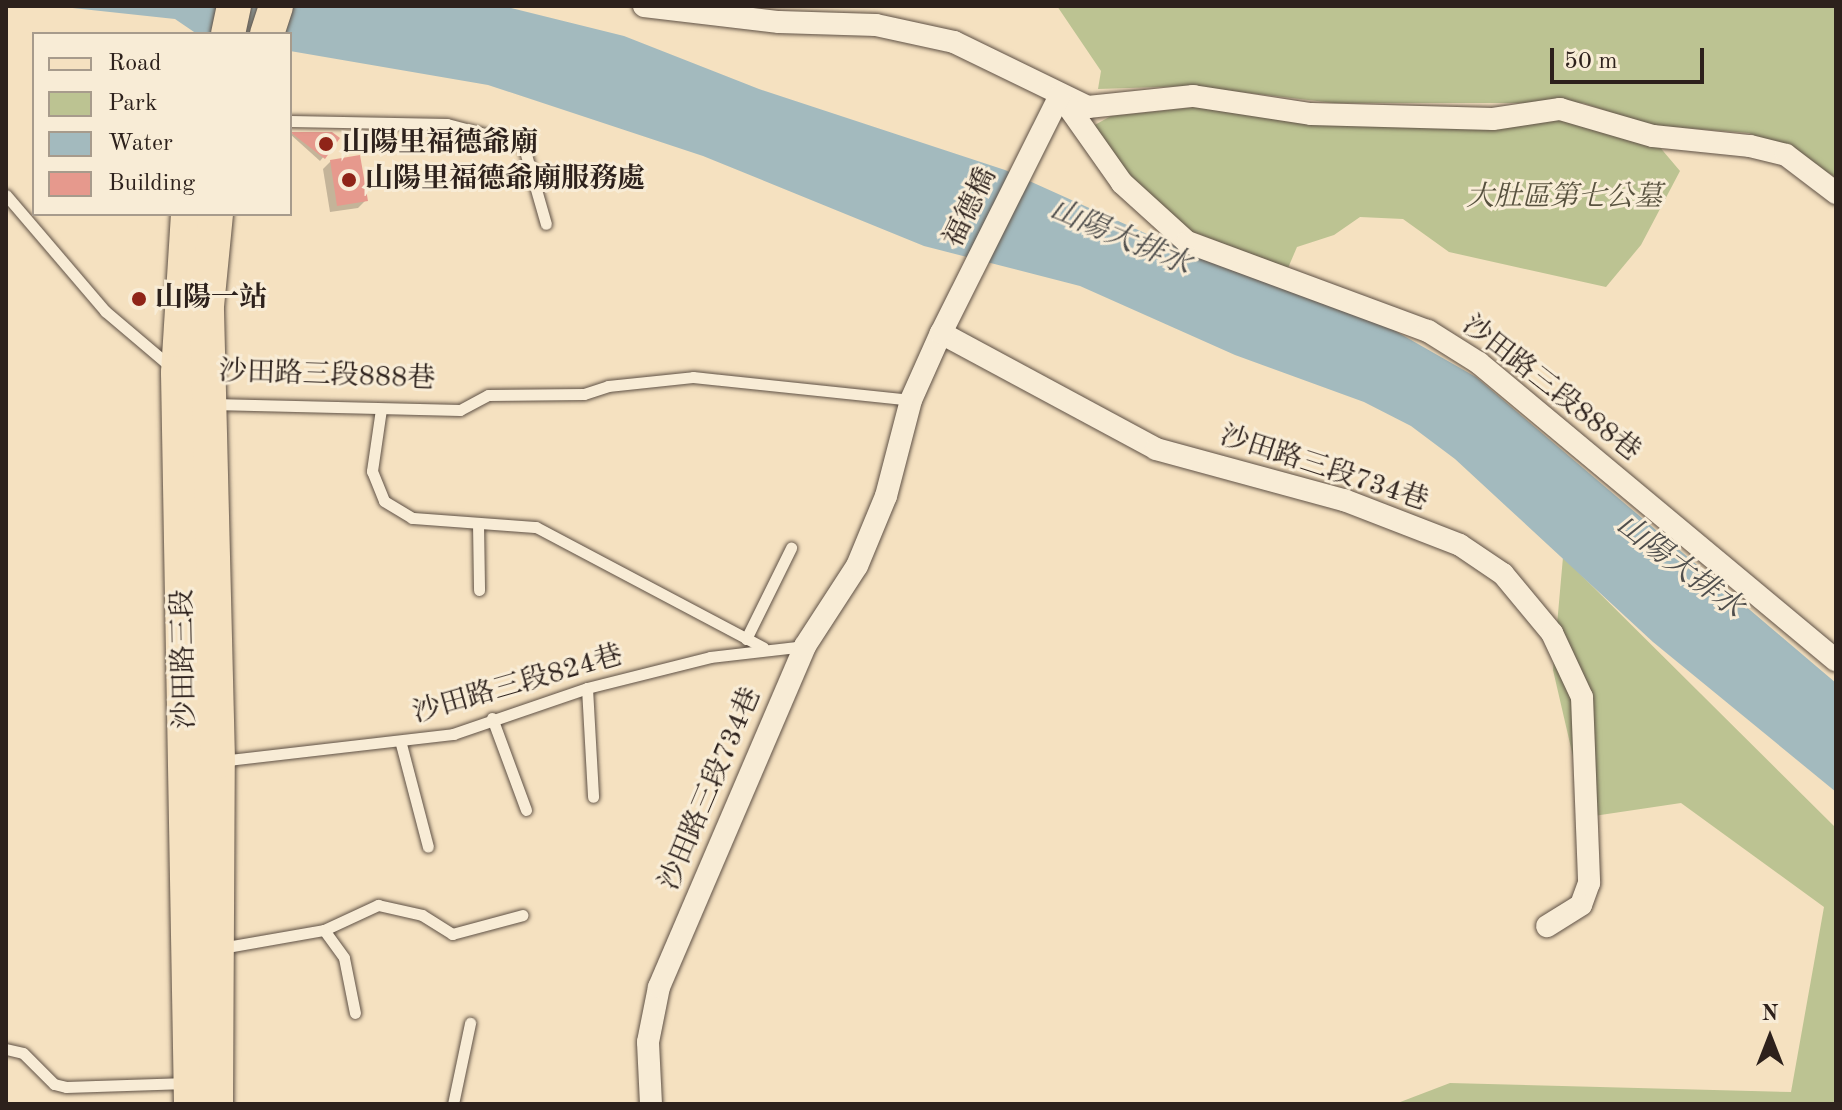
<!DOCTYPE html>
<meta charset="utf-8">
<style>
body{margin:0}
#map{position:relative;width:1842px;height:1110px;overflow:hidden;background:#f5e1c0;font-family:"Old Standard TT","Noto Serif TC",serif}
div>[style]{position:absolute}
.green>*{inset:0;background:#bcc392}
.water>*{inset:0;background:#a3babe}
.shadow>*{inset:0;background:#0003}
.building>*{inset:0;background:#e6998d}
.roads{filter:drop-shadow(0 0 2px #5f5145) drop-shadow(0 0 2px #5f5145)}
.lane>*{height:11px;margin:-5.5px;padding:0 5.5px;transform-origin:5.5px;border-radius:5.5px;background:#f8ecd6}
.street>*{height:22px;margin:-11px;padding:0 11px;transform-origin:11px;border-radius:11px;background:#f8ecd6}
.primary>*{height:34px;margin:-17px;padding:0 17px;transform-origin:17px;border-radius:17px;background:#f5e1c0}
.dots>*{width:22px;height:22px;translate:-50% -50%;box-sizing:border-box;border:4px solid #f8ecd6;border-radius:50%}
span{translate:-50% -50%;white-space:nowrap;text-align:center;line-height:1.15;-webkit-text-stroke:6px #f8ecd6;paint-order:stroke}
.poi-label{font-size:28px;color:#2d211c;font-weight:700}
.left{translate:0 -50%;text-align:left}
.park-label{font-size:28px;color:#58523f;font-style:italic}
.street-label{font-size:28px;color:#2d211c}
.water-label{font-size:30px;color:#504f4d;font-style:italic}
.frame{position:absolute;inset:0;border:8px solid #2d211c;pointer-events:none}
.legend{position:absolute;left:32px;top:32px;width:260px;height:184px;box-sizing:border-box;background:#f8ecd6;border:2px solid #a79b8c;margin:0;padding:10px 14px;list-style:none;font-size:24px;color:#2d211c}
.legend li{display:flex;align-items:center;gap:16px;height:40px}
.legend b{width:40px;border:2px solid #a79b8c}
.north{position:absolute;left:1730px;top:998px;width:80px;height:80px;-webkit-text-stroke:6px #f8ecd6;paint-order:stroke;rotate:0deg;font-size:22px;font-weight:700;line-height:32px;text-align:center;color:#2d211c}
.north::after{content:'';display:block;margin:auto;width:28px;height:36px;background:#2d211c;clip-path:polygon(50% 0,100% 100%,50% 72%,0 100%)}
.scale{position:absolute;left:1550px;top:48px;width:154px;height:36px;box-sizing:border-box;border:4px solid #2d211c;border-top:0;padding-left:10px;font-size:24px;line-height:28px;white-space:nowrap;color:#2d211c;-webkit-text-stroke:6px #f8ecd6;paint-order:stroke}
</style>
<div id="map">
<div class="green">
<i style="clip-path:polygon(1057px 6px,1836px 6px,1836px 177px,1749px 133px,1648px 125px,1583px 103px,1334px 103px,1190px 86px,1098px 89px,1101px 71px)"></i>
<i style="clip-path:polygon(1206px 106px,1581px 117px,1658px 145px,1680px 171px,1641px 245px,1606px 287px,1449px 252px,1403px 219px,1360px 217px,1334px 235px,1297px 247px,1288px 268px,1190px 231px,1142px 193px,1093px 126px,1111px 116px)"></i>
<i style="clip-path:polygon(1563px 557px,1836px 828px,1836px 1104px,1395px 1104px,1450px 1083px,1791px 1092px,1824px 907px,1681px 803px,1587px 817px,1553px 670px)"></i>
</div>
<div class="water">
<i style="clip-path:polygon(54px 6px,503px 6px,624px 36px,759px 89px,1005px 170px,1167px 243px,1369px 316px,1476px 377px,1836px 683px,1836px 792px,1653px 642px,1455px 459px,1411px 426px,1364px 402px,1235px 355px,1080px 286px,924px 246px,703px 156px,488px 85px,290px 51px,290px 34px,197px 34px,175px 19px)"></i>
</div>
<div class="shadow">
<i style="clip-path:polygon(290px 134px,331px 134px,338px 139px,320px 161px)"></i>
<i style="clip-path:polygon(331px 161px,366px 200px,358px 208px,330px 212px,323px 169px)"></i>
</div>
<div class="building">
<i style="clip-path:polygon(290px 132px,332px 132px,340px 138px,325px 159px)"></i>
<i style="clip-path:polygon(360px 155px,368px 201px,337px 206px,330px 160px)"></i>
</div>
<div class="roads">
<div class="lane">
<i style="left:290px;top:121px;width:157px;rotate:1.1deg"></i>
<i style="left:447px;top:124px;width:79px;rotate:14.7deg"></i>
<i style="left:523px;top:144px;width:83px;rotate:74deg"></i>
<i style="left:6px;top:195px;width:153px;rotate:49.5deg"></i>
<i style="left:105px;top:311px;width:87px;rotate:40.3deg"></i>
<i style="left:213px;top:404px;width:247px;rotate:1.4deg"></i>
<i style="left:460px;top:410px;width:32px;rotate:-28deg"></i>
<i style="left:488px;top:395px;width:96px;rotate:-0.6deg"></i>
<i style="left:584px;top:394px;width:25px;rotate:-18deg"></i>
<i style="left:608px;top:386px;width:85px;rotate:-6deg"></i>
<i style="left:693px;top:377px;width:219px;rotate:6deg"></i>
<i style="left:381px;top:409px;width:63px;rotate:98.3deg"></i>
<i style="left:372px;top:471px;width:32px;rotate:68deg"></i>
<i style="left:384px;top:501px;width:33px;rotate:31deg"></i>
<i style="left:412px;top:518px;width:124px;rotate:4.2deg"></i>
<i style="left:536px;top:527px;width:257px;rotate:27.9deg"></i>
<i style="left:478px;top:523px;width:67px;rotate:89.1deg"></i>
<i style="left:746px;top:639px;width:102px;rotate:-63.7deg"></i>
<i style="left:587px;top:688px;width:109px;rotate:86.8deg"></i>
<i style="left:492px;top:718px;width:98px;rotate:69.7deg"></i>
<i style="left:401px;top:744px;width:106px;rotate:75.3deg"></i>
<i style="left:220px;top:761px;width:235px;rotate:-6.6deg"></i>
<i style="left:453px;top:734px;width:142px;rotate:-18.9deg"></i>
<i style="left:587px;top:688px;width:127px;rotate:-14.1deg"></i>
<i style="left:710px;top:657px;width:96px;rotate:-6.6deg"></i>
<i style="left:324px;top:930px;width:34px;rotate:54deg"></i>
<i style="left:344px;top:958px;width:56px;rotate:78.7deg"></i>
<i style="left:221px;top:948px;width:105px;rotate:-9.9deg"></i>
<i style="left:324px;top:930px;width:60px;rotate:-24.8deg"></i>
<i style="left:378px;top:905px;width:45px;rotate:12.8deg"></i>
<i style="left:422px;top:915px;width:36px;rotate:32deg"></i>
<i style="left:452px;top:934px;width:73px;rotate:-15deg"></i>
<i style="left:6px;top:1049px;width:17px;rotate:13deg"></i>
<i style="left:23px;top:1053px;width:44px;rotate:45deg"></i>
<i style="left:54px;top:1084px;width:12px;rotate:14deg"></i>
<i style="left:66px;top:1087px;width:121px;rotate:-1.9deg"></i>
<i style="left:453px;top:1104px;width:83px;rotate:-78.1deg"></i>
</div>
<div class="street">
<i style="left:644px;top:6px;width:136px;rotate:6.8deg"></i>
<i style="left:779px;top:22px;width:97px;rotate:1.8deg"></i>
<i style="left:876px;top:25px;width:80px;rotate:12.3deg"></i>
<i style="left:954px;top:42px;width:149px;rotate:25.9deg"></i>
<i style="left:1088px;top:107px;width:106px;rotate:-6deg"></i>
<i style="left:1193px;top:96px;width:119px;rotate:8.7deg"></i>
<i style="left:1311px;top:114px;width:182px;rotate:1.6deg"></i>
<i style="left:1493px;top:119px;width:68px;rotate:-8.5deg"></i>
<i style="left:1560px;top:109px;width:97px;rotate:16.2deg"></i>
<i style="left:1653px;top:136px;width:98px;rotate:5.9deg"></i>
<i style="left:1750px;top:146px;width:37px;rotate:14deg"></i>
<i style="left:1786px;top:155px;width:63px;rotate:37.2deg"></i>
<i style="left:1060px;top:95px;width:108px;rotate:54.8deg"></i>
<i style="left:1122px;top:183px;width:88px;rotate:42.2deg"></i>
<i style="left:1187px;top:242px;width:257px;rotate:20.3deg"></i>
<i style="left:1428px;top:331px;width:60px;rotate:32.1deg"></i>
<i style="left:1479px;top:363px;width:464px;rotate:39.8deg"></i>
<i style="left:941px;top:333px;width:244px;rotate:28.3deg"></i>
<i style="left:1156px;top:449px;width:195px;rotate:15.2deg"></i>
<i style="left:1344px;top:500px;width:124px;rotate:21.2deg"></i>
<i style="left:1460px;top:545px;width:52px;rotate:34deg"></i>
<i style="left:1503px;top:574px;width:77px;rotate:50.3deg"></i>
<i style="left:1552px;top:633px;width:71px;rotate:64.9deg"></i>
<i style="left:1582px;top:697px;width:186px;rotate:87.8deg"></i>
<i style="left:1589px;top:883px;width:23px;rotate:110deg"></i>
<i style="left:1581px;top:905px;width:40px;rotate:148deg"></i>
<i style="left:651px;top:1104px;width:62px;rotate:-92.8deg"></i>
<i style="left:648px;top:1042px;width:56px;rotate:-78.7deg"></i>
<i style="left:659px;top:987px;width:371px;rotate:-66.8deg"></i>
<i style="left:805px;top:646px;width:95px;rotate:-57deg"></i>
<i style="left:857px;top:566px;width:76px;rotate:-67.5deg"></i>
<i style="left:886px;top:496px;width:99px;rotate:-75.4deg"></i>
<i style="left:911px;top:400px;width:73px;rotate:-65.9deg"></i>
<i style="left:941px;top:333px;width:266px;rotate:-63.4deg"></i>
</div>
<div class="primary">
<i style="left:228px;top:34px;width:29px;rotate:-78deg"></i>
<i style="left:267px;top:34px;width:29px;rotate:-72deg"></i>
<i style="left:188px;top:214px;width:159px;rotate:93.6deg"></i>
<i style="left:178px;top:373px;width:731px;rotate:88.98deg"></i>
<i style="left:216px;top:1104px;width:343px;rotate:-89.7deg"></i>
<i style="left:218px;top:761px;width:455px;rotate:-91.4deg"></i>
<i style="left:207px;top:306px;width:92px;rotate:-84.4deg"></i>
</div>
</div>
<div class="dots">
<i style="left:326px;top:144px;background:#8f2418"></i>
<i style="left:349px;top:180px;background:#8f2418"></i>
<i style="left:139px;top:299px;background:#8f2418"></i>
</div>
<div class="poi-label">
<span class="left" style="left:342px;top:144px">山陽里福德爺廟</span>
<span class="left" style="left:365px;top:180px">山陽里福德爺廟服務處</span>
<span class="left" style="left:155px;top:299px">山陽一站</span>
</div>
<div class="park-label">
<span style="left:1564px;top:198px">大肚區第七公墓</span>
</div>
<div class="street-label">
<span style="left:971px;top:208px;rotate:-64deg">福德橋</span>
<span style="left:327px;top:376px;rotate:2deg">沙田路三段888巷</span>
<span style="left:1551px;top:389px;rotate:38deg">沙田路三段888巷</span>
<span style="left:1324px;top:469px;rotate:18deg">沙田路三段734巷</span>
<span style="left:185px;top:659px;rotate:-91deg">沙田路三段</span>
<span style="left:518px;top:685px;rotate:-16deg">沙田路三段824巷</span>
<span style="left:711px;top:789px;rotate:-67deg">沙田路三段734巷</span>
</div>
<div class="water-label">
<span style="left:1120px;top:238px;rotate:23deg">山陽大排水</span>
<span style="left:1679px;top:567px;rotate:37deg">山陽大排水</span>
</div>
<div class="frame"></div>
<ul class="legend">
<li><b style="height:10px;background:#f5e1c0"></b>Road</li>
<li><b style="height:22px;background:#bcc392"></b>Park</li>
<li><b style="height:22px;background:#a3babe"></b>Water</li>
<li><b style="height:22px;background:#e6998d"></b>Building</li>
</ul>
<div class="north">N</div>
<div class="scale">50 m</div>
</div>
